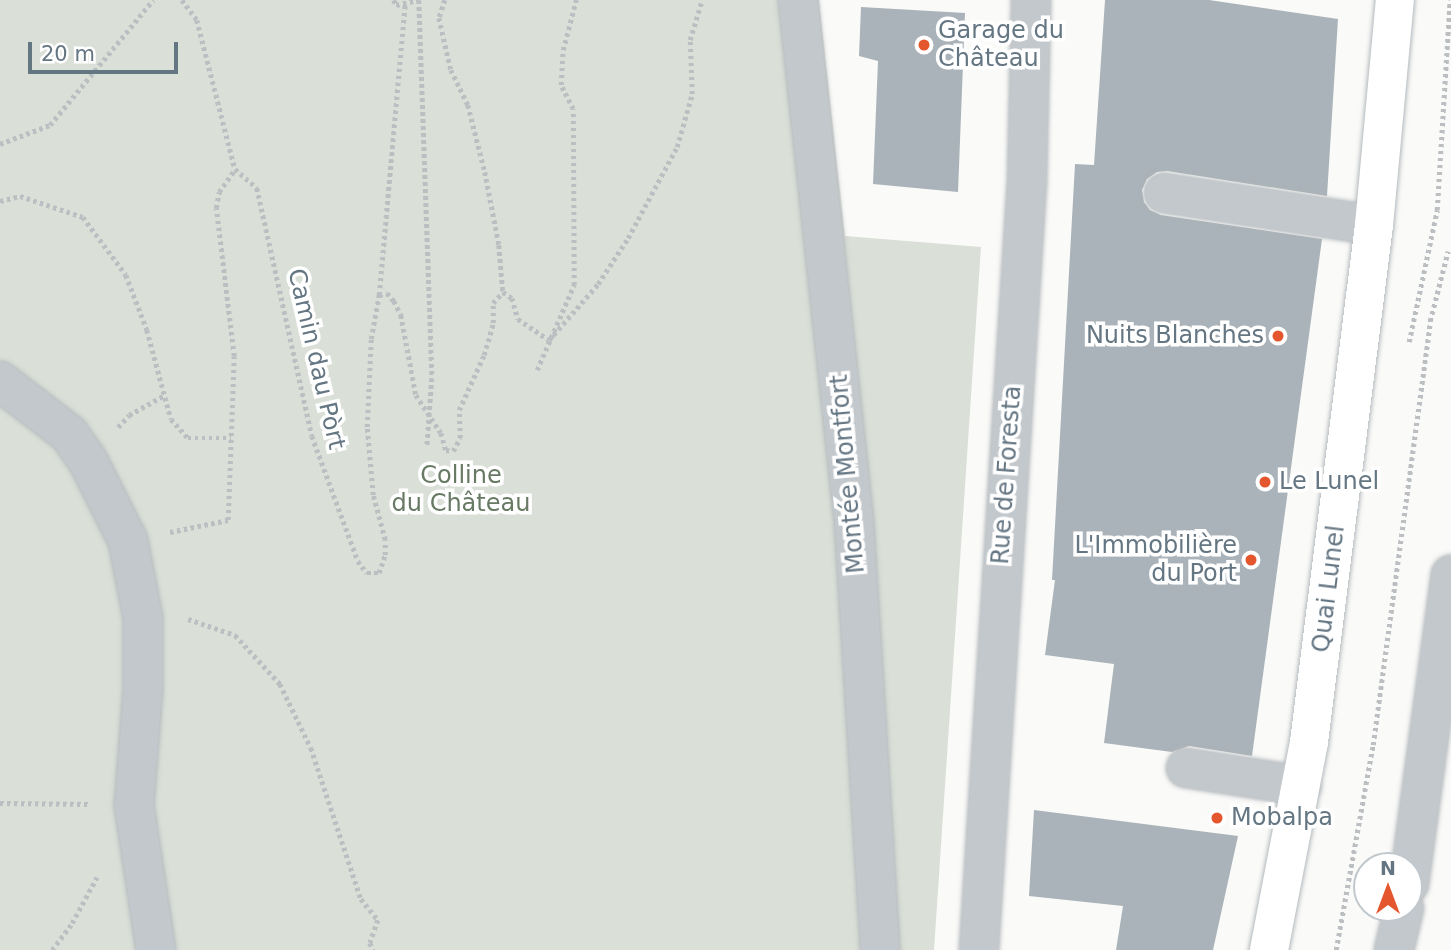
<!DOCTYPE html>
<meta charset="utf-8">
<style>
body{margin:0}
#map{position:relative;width:1451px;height:950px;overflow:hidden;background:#fafaf8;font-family:"DejaVu Sans",sans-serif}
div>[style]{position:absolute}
.green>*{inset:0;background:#dadfd7}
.building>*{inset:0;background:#aab3b9}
.path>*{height:4.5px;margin-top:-2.25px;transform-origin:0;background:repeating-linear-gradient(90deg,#bbbfc2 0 3.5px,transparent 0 7px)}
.roads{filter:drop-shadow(0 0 2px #b5babe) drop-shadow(0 0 2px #b5babe)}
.minor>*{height:38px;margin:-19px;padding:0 19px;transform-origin:19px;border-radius:19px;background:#c3c8cc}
.major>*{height:38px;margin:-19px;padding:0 19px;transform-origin:19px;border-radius:19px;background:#fff}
.dots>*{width:19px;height:19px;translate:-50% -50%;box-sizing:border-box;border:4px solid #fff;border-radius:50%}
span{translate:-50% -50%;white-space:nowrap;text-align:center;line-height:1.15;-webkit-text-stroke:7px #fff;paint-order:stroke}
.poi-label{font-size:24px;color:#657683}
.left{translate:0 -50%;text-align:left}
.right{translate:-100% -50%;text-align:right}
.street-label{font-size:24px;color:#657683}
.park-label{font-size:24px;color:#687a64}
.north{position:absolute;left:1353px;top:852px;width:70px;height:70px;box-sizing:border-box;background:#fff;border:2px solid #c1c8cd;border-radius:50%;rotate:0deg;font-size:19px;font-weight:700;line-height:28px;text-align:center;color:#657683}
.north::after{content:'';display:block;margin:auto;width:24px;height:32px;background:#e4572e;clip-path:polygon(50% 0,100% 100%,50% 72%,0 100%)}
.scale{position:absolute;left:28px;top:42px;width:150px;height:32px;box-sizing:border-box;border:4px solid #657683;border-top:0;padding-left:9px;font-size:21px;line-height:24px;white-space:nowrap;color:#657683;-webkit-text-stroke:5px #fff;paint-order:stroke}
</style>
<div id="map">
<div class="green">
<i style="clip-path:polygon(0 0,819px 0,845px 236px,981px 247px,934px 950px,0 950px)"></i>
</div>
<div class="building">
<i style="clip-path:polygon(1105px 0,1209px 0,1338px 19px,1327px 196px,1167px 171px,1157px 172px,1147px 179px,1142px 190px,1144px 202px,1150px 210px,1161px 215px,1322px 239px,1252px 756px,1189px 746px,1172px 752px,1104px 743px,1114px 664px,1045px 655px,1055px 580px,1052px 580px,1075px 164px,1094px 165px)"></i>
<i style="clip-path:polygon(861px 7px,965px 13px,958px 192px,873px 184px,878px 61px,859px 56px)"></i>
<i style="clip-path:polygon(1034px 810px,1238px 836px,1213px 950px,1116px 950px,1123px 906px,1029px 896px)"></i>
</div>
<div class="path">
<i style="left:182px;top:0;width:25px;rotate:53deg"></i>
<i style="left:197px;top:20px;width:154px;rotate:75.7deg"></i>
<i style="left:394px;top:0;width:5px;rotate:68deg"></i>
<i style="left:396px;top:5px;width:23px;rotate:-13deg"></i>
<i style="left:419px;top:0;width:378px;rotate:88deg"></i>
<i style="left:432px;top:378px;width:70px;rotate:94.1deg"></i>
<i style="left:445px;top:0;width:19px;rotate:108deg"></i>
<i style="left:439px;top:18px;width:53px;rotate:77deg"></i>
<i style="left:451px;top:70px;width:39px;rotate:64deg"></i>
<i style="left:468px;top:105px;width:69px;rotate:75.8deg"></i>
<i style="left:485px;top:172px;width:74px;rotate:79.1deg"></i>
<i style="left:499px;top:245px;width:47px;rotate:85.1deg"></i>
<i style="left:0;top:144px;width:53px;rotate:-20.8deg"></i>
<i style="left:50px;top:125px;width:162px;rotate:-50.5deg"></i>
<i style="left:0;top:201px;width:21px;rotate:-14deg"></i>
<i style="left:20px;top:196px;width:66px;rotate:18.4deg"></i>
<i style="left:83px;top:217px;width:72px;rotate:53.4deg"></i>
<i style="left:126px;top:275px;width:59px;rotate:69.1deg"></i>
<i style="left:147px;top:330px;width:92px;rotate:74.9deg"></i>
<i style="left:171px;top:419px;width:25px;rotate:48deg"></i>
<i style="left:188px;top:438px;width:43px"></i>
<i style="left:379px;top:295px;width:294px;rotate:-84.9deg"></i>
<i style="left:1409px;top:342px;width:135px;rotate:-78deg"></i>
<i style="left:1437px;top:210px;width:210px;rotate:-86.5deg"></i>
<i style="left:537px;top:370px;width:93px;rotate:-66.5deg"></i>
<i style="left:574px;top:285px;width:176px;rotate:-90.3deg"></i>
<i style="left:573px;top:109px;width:27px;rotate:-117deg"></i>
<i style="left:561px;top:85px;width:35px;rotate:-87deg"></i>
<i style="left:563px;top:50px;width:52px;rotate:-75.4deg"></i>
<i style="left:118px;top:427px;width:16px;rotate:-47deg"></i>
<i style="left:129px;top:415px;width:39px;rotate:-29deg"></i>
<i style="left:170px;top:532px;width:59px;rotate:-11.7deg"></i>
<i style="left:228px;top:520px;width:164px;rotate:-87.9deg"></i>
<i style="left:234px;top:356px;width:149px;rotate:-96.9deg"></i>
<i style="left:216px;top:208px;width:16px;rotate:-79deg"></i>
<i style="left:219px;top:192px;width:28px;rotate:-55deg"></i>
<i style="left:235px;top:169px;width:29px;rotate:41deg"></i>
<i style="left:257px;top:188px;width:254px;rotate:77.5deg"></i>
<i style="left:312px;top:436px;width:133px;rotate:69.8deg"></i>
<i style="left:358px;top:561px;width:15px;rotate:53deg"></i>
<i style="left:367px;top:573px;width:12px"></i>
<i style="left:379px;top:573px;width:19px;rotate:-72deg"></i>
<i style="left:385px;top:555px;width:15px;rotate:-90deg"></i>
<i style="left:385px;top:540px;width:47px;rotate:-104.9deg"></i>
<i style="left:373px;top:495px;width:68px;rotate:-95deg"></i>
<i style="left:367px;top:427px;width:88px;rotate:-87.4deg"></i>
<i style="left:371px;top:339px;width:45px;rotate:-79.7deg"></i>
<i style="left:379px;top:295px;width:8px;rotate:-14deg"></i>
<i style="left:387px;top:293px;width:11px;rotate:49deg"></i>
<i style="left:394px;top:301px;width:16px;rotate:63deg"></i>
<i style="left:401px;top:315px;width:81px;rotate:79.4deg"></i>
<i style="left:416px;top:395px;width:45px;rotate:56.7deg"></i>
<i style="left:441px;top:433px;width:18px;rotate:74deg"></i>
<i style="left:446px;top:450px;width:7px;rotate:8deg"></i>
<i style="left:453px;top:451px;width:15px;rotate:-62deg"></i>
<i style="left:460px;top:438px;width:28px;rotate:-92deg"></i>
<i style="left:459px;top:410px;width:60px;rotate:-65.6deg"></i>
<i style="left:484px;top:355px;width:33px;rotate:-74deg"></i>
<i style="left:493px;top:323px;width:20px;rotate:-90deg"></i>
<i style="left:493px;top:303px;width:15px;rotate:-48deg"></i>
<i style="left:503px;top:292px;width:11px;rotate:34deg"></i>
<i style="left:512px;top:298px;width:22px;rotate:74deg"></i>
<i style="left:518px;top:319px;width:37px;rotate:34deg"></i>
<i style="left:549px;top:340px;width:74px;rotate:-48.8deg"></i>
<i style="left:598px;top:284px;width:55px;rotate:-56.9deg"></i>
<i style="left:628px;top:238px;width:103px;rotate:-61.7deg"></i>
<i style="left:677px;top:147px;width:55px;rotate:-74.2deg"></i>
<i style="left:692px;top:94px;width:54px;rotate:-92.1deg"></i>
<i style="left:690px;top:40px;width:42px;rotate:-73.3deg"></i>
<i style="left:188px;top:619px;width:50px;rotate:18.8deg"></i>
<i style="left:235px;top:635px;width:67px;rotate:47.4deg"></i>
<i style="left:280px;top:684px;width:71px;rotate:64.2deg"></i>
<i style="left:311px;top:748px;width:159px;rotate:71.7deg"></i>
<i style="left:361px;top:899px;width:27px;rotate:51deg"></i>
<i style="left:378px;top:920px;width:24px;rotate:109deg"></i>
<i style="left:370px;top:943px;width:8px;rotate:67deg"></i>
<i style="left:0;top:803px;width:90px;rotate:0.6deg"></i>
<i style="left:52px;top:950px;width:34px;rotate:-53deg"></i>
<i style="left:72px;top:923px;width:52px;rotate:-61.5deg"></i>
<i style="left:1336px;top:950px;width:208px;rotate:-79.8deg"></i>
<i style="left:1373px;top:745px;width:428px;rotate:-82.3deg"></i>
<i style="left:1430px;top:321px;width:72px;rotate:-75.6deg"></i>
</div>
<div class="roads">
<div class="minor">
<i style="left:798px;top:0;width:525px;rotate:83.88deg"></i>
<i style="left:854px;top:522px;width:429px;rotate:86.5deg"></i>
<i style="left:1164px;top:193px;width:212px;rotate:8.7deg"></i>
<i style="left:0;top:381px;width:87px;rotate:37.5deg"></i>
<i style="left:69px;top:434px;width:33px;rotate:55deg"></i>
<i style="left:88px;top:461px;width:89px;rotate:63.4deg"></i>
<i style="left:128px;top:541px;width:78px;rotate:79deg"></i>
<i style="left:143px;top:618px;width:71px;rotate:90deg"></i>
<i style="left:143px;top:689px;width:116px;rotate:94.4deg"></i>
<i style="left:134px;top:805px;width:147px;rotate:81.4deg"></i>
<i style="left:1186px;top:768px;width:117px;rotate:8.8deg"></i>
<i style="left:1409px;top:884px;width:312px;rotate:-82.3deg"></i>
<i style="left:979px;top:950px;width:770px;rotate:-86.43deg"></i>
<i style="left:1027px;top:181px;width:181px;rotate:-88.7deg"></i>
<i style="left:1394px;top:950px;width:43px;rotate:-76.6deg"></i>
</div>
<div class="major">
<i style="left:1269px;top:950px;width:212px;rotate:-79.1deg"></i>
<i style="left:1309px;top:742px;width:521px;rotate:-82.83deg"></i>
<i style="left:1374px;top:225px;width:226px;rotate:-84.7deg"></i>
</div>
</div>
<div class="dots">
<i style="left:924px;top:45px;background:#e4572e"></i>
<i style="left:1278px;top:336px;background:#e4572e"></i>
<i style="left:1265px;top:482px;background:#e4572e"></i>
<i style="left:1251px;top:560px;background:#e4572e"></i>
<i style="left:1217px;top:818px;background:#e4572e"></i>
</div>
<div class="poi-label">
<span class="left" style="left:938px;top:45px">Garage du<br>Château</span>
<span class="right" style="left:1264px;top:336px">Nuits Blanches</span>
<span class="left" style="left:1279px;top:482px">Le Lunel</span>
<span class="right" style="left:1237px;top:560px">L'Immobilière<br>du Port</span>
<span class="left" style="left:1231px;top:818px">Mobalpa</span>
</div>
<div class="street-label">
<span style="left:316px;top:359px;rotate:77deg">Camin dau Pòrt</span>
<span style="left:848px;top:474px;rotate:-95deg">Montée Montfort</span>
<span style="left:1007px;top:475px;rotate:-86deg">Rue de Foresta</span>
<span style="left:1329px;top:589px;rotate:-83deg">Quai Lunel</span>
</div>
<div class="park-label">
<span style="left:461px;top:490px">Colline<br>du Château</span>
</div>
<div class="north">N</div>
<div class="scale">20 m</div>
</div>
